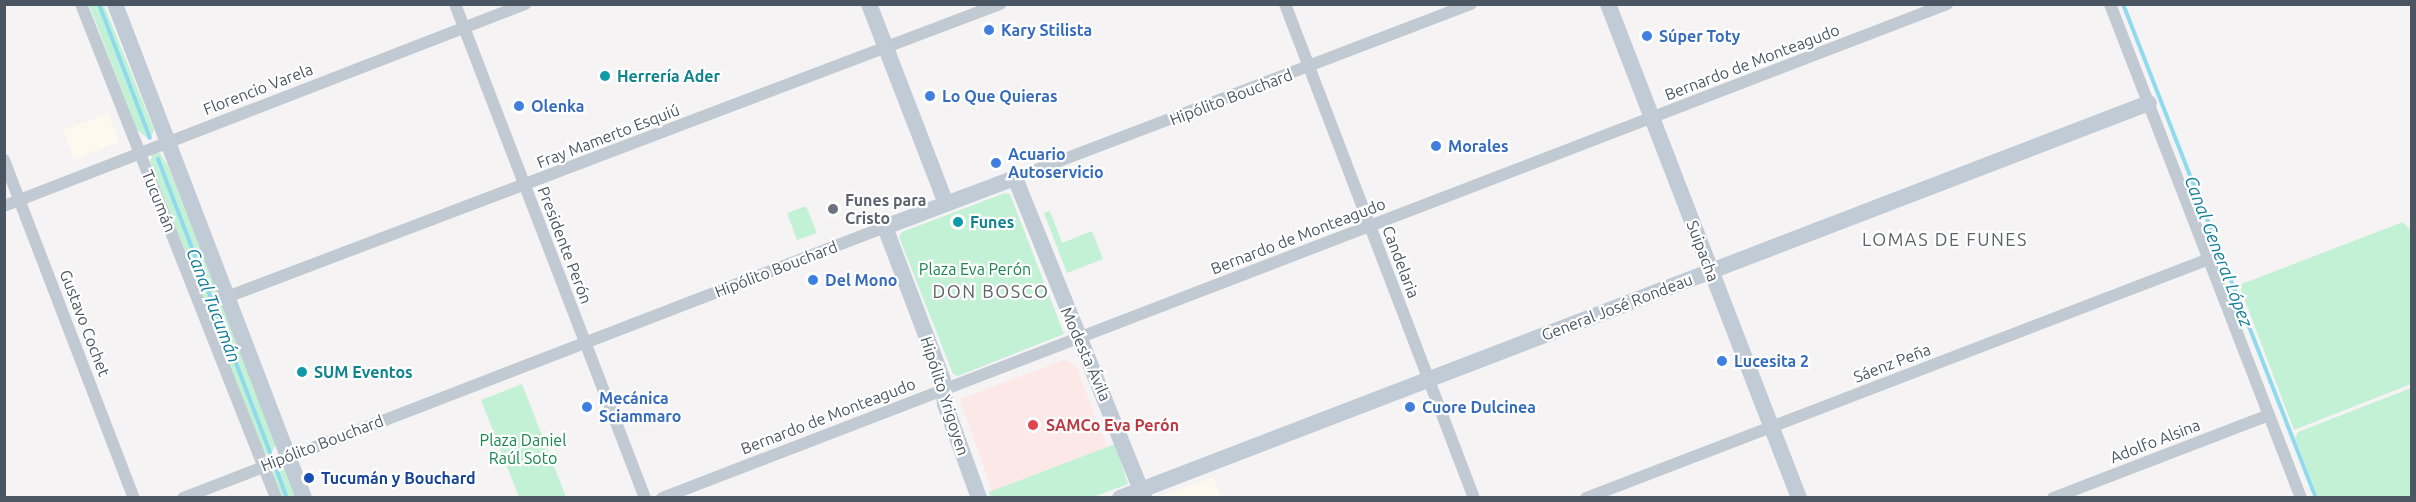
<!DOCTYPE html>
<meta charset="utf-8">
<style>
body{margin:0}
#map{position:relative;width:2416px;height:502px;overflow:hidden;background:#f5f3f3;font-family:Ubuntu,sans-serif}
div>[style]{position:absolute}
.commercial>*{inset:0;background:#fdf9ef}
.medical>*{inset:0;background:#fce8e6}
.green>*{inset:0;background:#c3f1d5}
.stream>*{height:4px;margin:-2px;padding:0 2px;transform-origin:2px;border-radius:2px;background:#90daee}
.street>*{height:12px;margin:-6px;padding:0 6px;transform-origin:6px;border-radius:6px;background:#c1cad2}
.secondary>*{height:16px;margin:-8px;padding:0 8px;transform-origin:8px;border-radius:8px;background:#c1cbd6}
.dots>*{width:16px;height:16px;translate:-50% -50%;box-sizing:border-box;border:3px solid #fff;border-radius:50%}
span{translate:-50% -50%;white-space:nowrap;text-align:center;line-height:1.15;-webkit-text-stroke:4.5px #fff;paint-order:stroke}
.shop-label{font-size:16px;color:#366cbe;font-weight:700}
.left{translate:0 -50%;text-align:left}
.street-label{font-size:16px;color:#4a5661}
.culture-label{font-size:16px;color:#0d838f;font-weight:700}
.worship-label{font-size:16px;color:#5b616d;font-weight:700}
.park-label{font-size:16px;color:#17864f}
.health-label{font-size:16px;color:#be3a42;font-weight:700}
.transit-label{font-size:16px;color:#164399;font-weight:700}
.neighbourhood-label{font-size:18px;color:#5f6368;letter-spacing:1.5px}
.water-label{font-size:18px;color:#0c7c9b;font-style:italic}
.frame{position:absolute;inset:0;border:6px solid #4a5661;pointer-events:none}
</style>
<div id="map">
<div class="commercial">
<i style="clip-path:polygon(108px 113px,119px 142px,74px 159px,63px 130px)"></i>
<i style="clip-path:polygon(1213px 477px,1221px 497px,1155px 497px,1166px 494px)"></i>
</div>
<div class="medical">
<i style="clip-path:polygon(1064px 360px,1076px 366px,1107px 447px,992px 491px,960px 399px)"></i>
</div>
<div class="green">
<i style="clip-path:polygon(89px 5px,104px 5px,154px 130px,150px 140px,137px 130px)"></i>
<i style="clip-path:polygon(159px 152px,168px 166px,276px 445px,269px 456px,263px 452px,150px 162px,153px 153px)"></i>
<i style="clip-path:polygon(1005px 193px,1010px 194px,1064px 334px,958px 376px,953px 374px,899px 237px,902px 232px)"></i>
<i style="clip-path:polygon(806px 206px,817px 233px,797px 240px,787px 213px)"></i>
<i style="clip-path:polygon(1050px 211px,1062px 243px,1092px 231px,1103px 259px,1067px 273px,1044px 213px)"></i>
<i style="clip-path:polygon(2403px 222px,2411px 231px,2411px 384px,2294px 430px,2239px 285px)"></i>
<i style="clip-path:polygon(522px 384px,566px 497px,519px 497px,481px 400px)"></i>
<i style="clip-path:polygon(2411px 388px,2411px 497px,2318px 497px,2295px 438px,2298px 432px)"></i>
<i style="clip-path:polygon(1115px 444px,1128px 484px,1093px 497px,991px 497px,989px 492px)"></i>
<i style="clip-path:polygon(283px 467px,288px 475px,297px 497px,280px 497px,272px 474px,275px 468px)"></i>
</div>
<div class="stream">
<i style="left:99px;top:4px;width:143px;rotate:69.2deg"></i>
<i style="left:2123px;top:4px;width:530px;rotate:68.66deg"></i>
<i style="left:158px;top:159px;width:314px;rotate:69.1deg"></i>
<i style="left:277px;top:471px;width:29px;rotate:70deg"></i>
</div>
<div class="street">
<i style="left:81px;top:4px;width:531px;rotate:68.46deg"></i>
<i style="left:455px;top:4px;width:529px;rotate:68.96deg"></i>
<i style="left:1285px;top:4px;width:529px;rotate:69.06deg"></i>
<i style="left:2110px;top:4px;width:530px;rotate:68.86deg"></i>
<i style="left:4px;top:160px;width:362px;rotate:69deg"></i>
<i style="left:1015px;top:178px;width:488px;rotate:-20.9deg"></i>
<i style="left:4px;top:206px;width:559px;rotate:-21.19deg"></i>
<i style="left:227px;top:297px;width:827px;rotate:-20.76deg"></i>
<i style="left:183px;top:498px;width:752px;rotate:-21.11deg"></i>
<i style="left:662px;top:498px;width:1377px;rotate:-21.03deg"></i>
<i style="left:1586px;top:498px;width:667px;rotate:-20.99deg"></i>
<i style="left:2053px;top:498px;width:231px;rotate:-21deg"></i>
</div>
<div class="secondary">
<i style="left:115px;top:4px;width:529px;rotate:69.06deg"></i>
<i style="left:869px;top:4px;width:214px;rotate:68.9deg"></i>
<i style="left:1608px;top:4px;width:530px;rotate:68.86deg"></i>
<i style="left:979px;top:498px;width:100px;rotate:-109.9deg"></i>
<i style="left:945px;top:404px;width:24px;rotate:-95deg"></i>
<i style="left:943px;top:380px;width:164px;rotate:-110.8deg"></i>
<i style="left:885px;top:227px;width:139px;rotate:-20.7deg"></i>
<i style="left:1015px;top:178px;width:345px;rotate:68deg"></i>
<i style="left:1120px;top:498px;width:1102px;rotate:-21deg"></i>
</div>
<div class="dots">
<i style="left:989px;top:30px;background:#3f7fe0"></i>
<i style="left:1647px;top:36px;background:#3f7fe0"></i>
<i style="left:605px;top:76px;background:#0f9aa8"></i>
<i style="left:930px;top:96px;background:#3f7fe0"></i>
<i style="left:519px;top:106px;background:#3f7fe0"></i>
<i style="left:1436px;top:146px;background:#3f7fe0"></i>
<i style="left:996px;top:163px;background:#3f7fe0"></i>
<i style="left:833px;top:209px;background:#6b7280"></i>
<i style="left:958px;top:222px;background:#0f9aa8"></i>
<i style="left:813px;top:280px;background:#3f7fe0"></i>
<i style="left:1722px;top:361px;background:#3f7fe0"></i>
<i style="left:302px;top:372px;background:#0f9aa8"></i>
<i style="left:587px;top:407px;background:#3f7fe0"></i>
<i style="left:1410px;top:407px;background:#3f7fe0"></i>
<i style="left:1033px;top:425px;background:#e0444e"></i>
<i style="left:309px;top:478px;background:#1a4fb4"></i>
</div>
<div class="shop-label">
<span class="left" style="left:1001px;top:30px">Kary Stilista</span>
<span class="left" style="left:1659px;top:36px">Súper Toty</span>
<span class="left" style="left:942px;top:96px">Lo Que Quieras</span>
<span class="left" style="left:531px;top:106px">Olenka</span>
<span class="left" style="left:1448px;top:146px">Morales</span>
<span class="left" style="left:1008px;top:163px">Acuario<br>Autoservicio</span>
<span class="left" style="left:825px;top:280px">Del Mono</span>
<span class="left" style="left:1734px;top:361px">Lucesita 2</span>
<span class="left" style="left:599px;top:407px">Mecánica<br>Sciammaro</span>
<span class="left" style="left:1422px;top:407px">Cuore Dulcinea</span>
</div>
<div class="street-label">
<span style="left:1752px;top:62px;rotate:-21deg">Bernardo de Monteagudo</span>
<span style="left:258px;top:89px;rotate:-21deg">Florencio Varela</span>
<span style="left:1231px;top:97px;rotate:-21deg">Hipólito Bouchard</span>
<span style="left:608px;top:136px;rotate:-21deg">Fray Mamerto Esquiú</span>
<span style="left:159px;top:201px;rotate:68deg">Tucumán</span>
<span style="left:1298px;top:236px;rotate:-21deg">Bernardo de Monteagudo</span>
<span style="left:565px;top:245px;rotate:69deg">Presidente Perón</span>
<span style="left:1703px;top:251px;rotate:69deg">Suipacha</span>
<span style="left:1401px;top:262px;rotate:69deg">Candelaria</span>
<span style="left:776px;top:269px;rotate:-21deg">Hipólito Bouchard</span>
<span style="left:1617px;top:307px;rotate:-21deg">General José Rondeau</span>
<span style="left:85px;top:323px;rotate:69deg">Gustavo Cochet</span>
<span style="left:1086px;top:354px;rotate:66deg">Modesta Ávila</span>
<span style="left:1892px;top:363px;rotate:-21deg">Sáenz Peña</span>
<span style="left:945px;top:396px;rotate:72deg">Hipólito Yrigoyen</span>
<span style="left:828px;top:416px;rotate:-21deg">Bernardo de Monteagudo</span>
<span style="left:2155px;top:441px;rotate:-21deg">Adolfo Alsina</span>
<span style="left:322px;top:443px;rotate:-21deg">Hipólito Bouchard</span>
</div>
<div class="culture-label">
<span class="left" style="left:617px;top:76px">Herrería Ader</span>
<span class="left" style="left:970px;top:222px">Funes</span>
<span class="left" style="left:314px;top:372px">SUM Eventos</span>
</div>
<div class="worship-label">
<span class="left" style="left:845px;top:209px">Funes para<br>Cristo</span>
</div>
<div class="park-label">
<span style="left:975px;top:269px">Plaza Eva Perón</span>
<span style="left:523px;top:449px">Plaza Daniel<br>Raúl Soto</span>
</div>
<div class="health-label">
<span class="left" style="left:1046px;top:425px">SAMCo Eva Perón</span>
</div>
<div class="transit-label">
<span class="left" style="left:321px;top:478px">Tucumán y Bouchard</span>
</div>
<div class="neighbourhood-label">
<span style="left:1945px;top:239px">LOMAS DE FUNES</span>
<span style="left:991px;top:291px">DON BOSCO</span>
</div>
<div class="water-label">
<span style="left:2219px;top:251px;rotate:69deg">Canal General López</span>
<span style="left:214px;top:305px;rotate:69deg">Canal Tucumán</span>
</div>
<div class="frame"></div>
</div>
